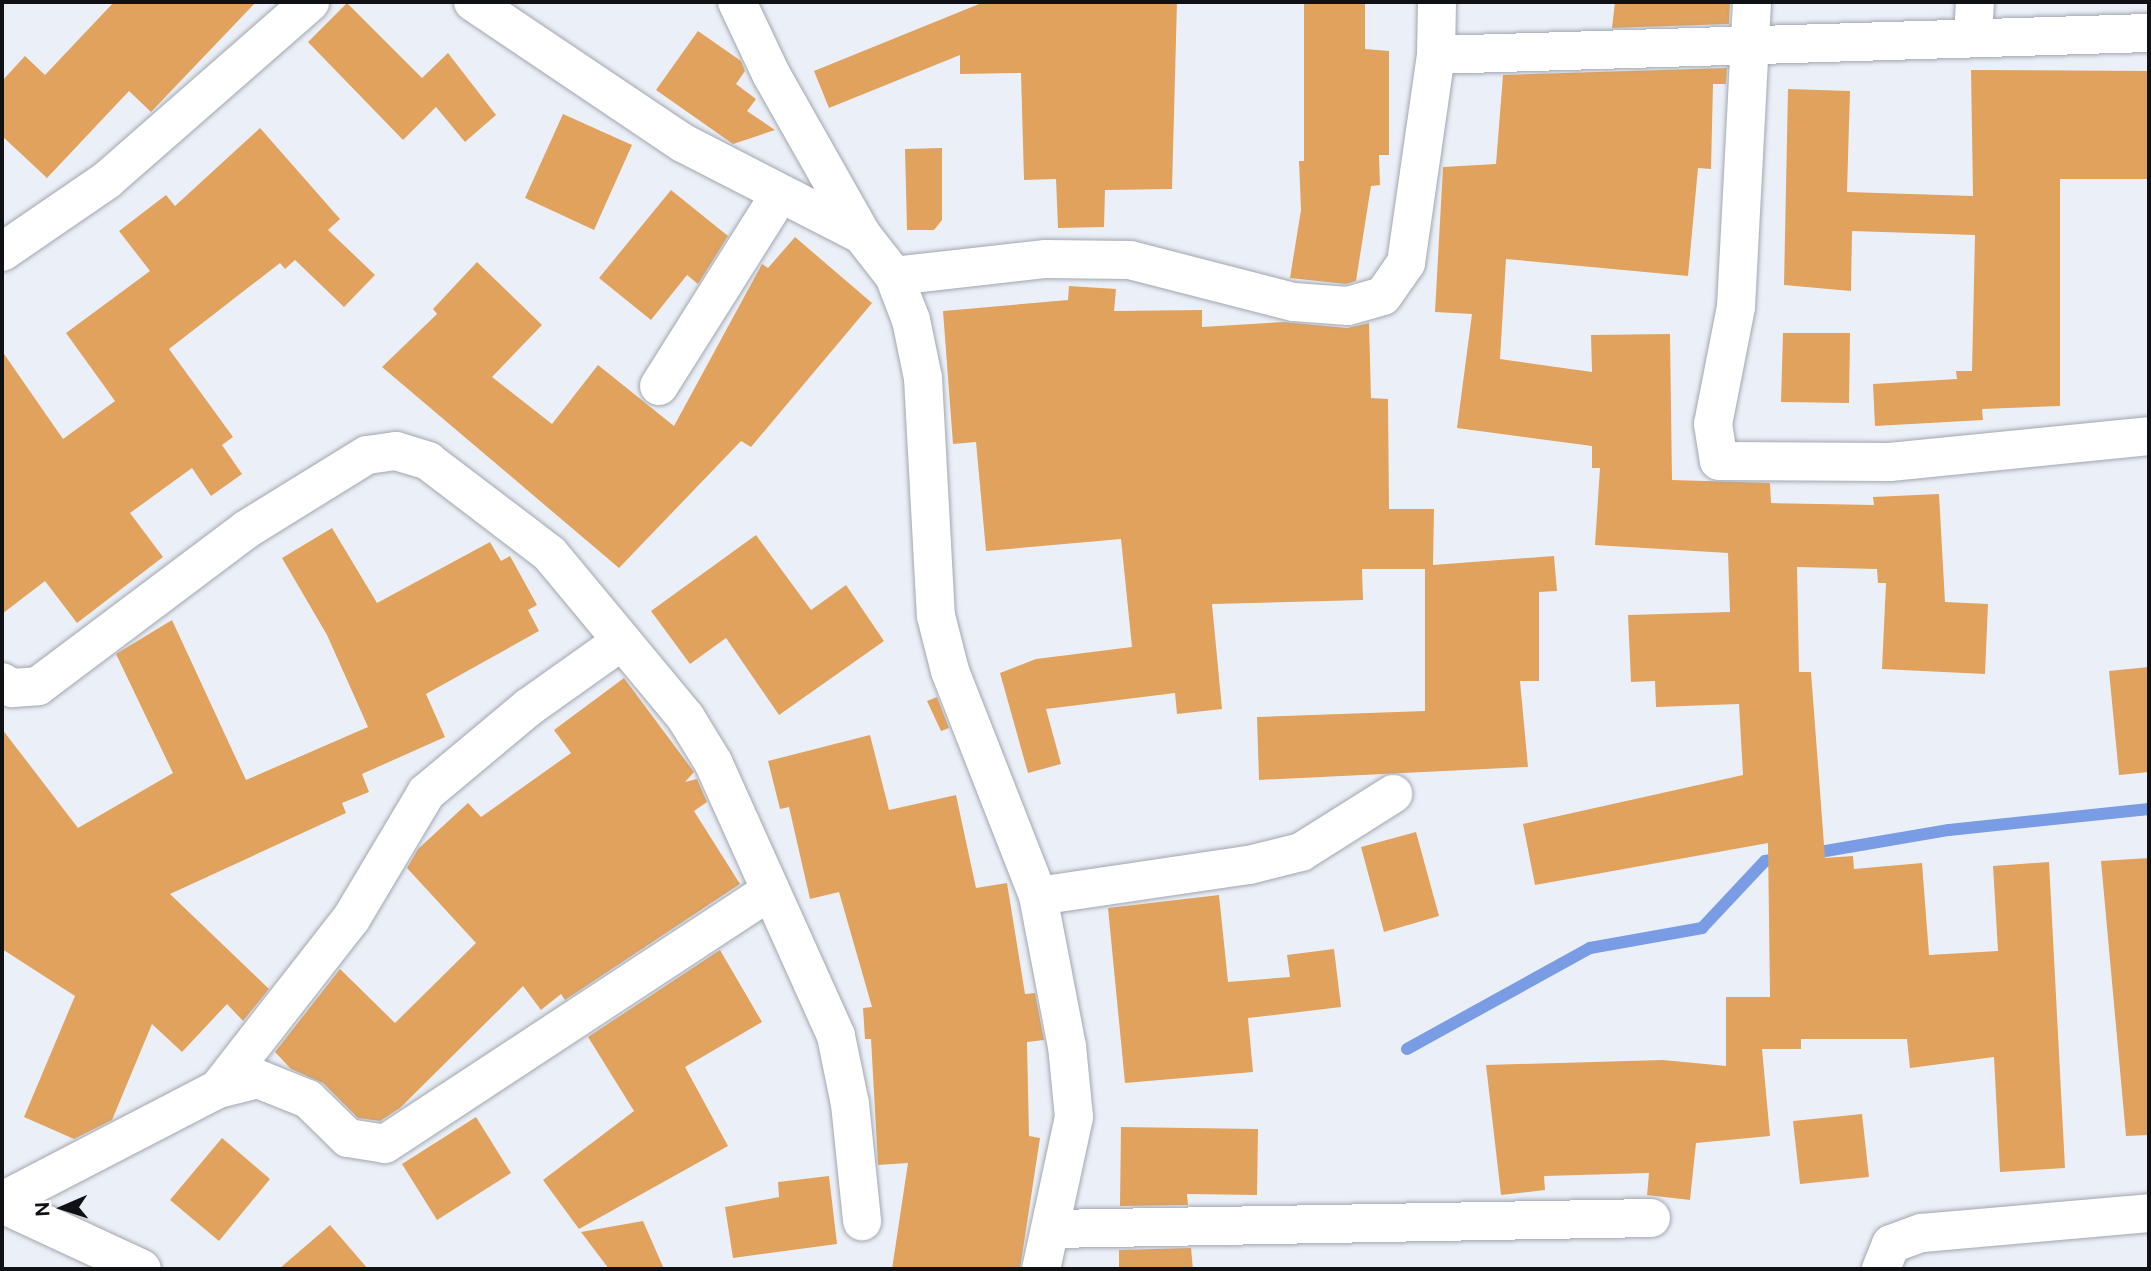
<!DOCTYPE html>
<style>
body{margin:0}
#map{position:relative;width:2151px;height:1271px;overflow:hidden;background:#ebf0f8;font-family:"Public Sans",sans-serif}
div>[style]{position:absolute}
.stream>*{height:12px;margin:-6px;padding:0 6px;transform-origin:6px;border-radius:6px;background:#799ce4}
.building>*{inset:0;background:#e1a25d}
.roads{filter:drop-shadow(0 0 2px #a2a6ae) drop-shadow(0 0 2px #a2a6ae)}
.minor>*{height:38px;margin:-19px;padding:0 19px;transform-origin:19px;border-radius:19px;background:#fff}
span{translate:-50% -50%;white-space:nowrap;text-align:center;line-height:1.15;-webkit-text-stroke:6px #fff;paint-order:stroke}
.frame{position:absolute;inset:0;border:4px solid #101114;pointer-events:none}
.north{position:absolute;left:28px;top:1173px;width:70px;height:70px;-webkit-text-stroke:5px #fff;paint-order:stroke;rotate:267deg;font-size:19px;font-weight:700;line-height:28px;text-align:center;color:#101114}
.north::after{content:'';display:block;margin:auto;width:24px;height:32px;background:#101114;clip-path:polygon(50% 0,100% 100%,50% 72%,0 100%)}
</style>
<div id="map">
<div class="stream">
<i style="left:1808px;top:854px;width:143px;rotate:-9.7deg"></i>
<i style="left:1949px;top:830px;width:201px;rotate:-6deg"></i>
<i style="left:1407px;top:1049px;width:209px;rotate:-28.9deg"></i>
<i style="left:1590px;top:948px;width:114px;rotate:-10.1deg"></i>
<i style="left:1702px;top:928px;width:92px;rotate:-46.8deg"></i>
<i style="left:1765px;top:861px;width:18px;rotate:-9deg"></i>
</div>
<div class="building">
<i style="clip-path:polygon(114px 2px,256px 2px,151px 112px,129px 91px,47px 178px,2px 136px,2px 81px,25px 56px,45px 75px)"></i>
<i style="clip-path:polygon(984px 2px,1177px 2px,1172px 189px,1105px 190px,1104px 227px,1058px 228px,1056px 179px,1024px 180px,1021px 73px,960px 74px,960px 55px,829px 108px,814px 71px)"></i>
<i style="clip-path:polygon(1304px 2px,1365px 2px,1365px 49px,1389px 51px,1389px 155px,1379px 155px,1380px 185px,1371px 186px,1356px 281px,1346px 284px,1290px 278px,1301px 210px,1299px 161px,1304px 161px)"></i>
<i style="clip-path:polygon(1615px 2px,1730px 2px,1729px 24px,1612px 28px)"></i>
<i style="clip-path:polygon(347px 3px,422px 78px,448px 53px,496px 115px,465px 142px,436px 107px,403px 140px,308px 42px)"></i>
<i style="clip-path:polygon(698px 31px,741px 61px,745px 71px,736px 84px,756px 99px,747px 111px,775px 130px,733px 144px,656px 90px)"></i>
<i style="clip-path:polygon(1727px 68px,1726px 84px,1713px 84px,1711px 169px,1698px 168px,1688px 276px,1506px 259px,1500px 359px,1592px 372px,1591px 335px,1670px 334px,1672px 480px,1770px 483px,1771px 503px,1874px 505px,1873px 497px,1939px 494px,1945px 602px,1988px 604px,1985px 674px,1882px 669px,1886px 583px,1878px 583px,1877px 569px,1797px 567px,1799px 672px,1811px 672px,1825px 858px,1853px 856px,1854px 869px,1922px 863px,1929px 955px,1998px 951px,1993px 866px,2049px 862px,2065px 1168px,2000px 1172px,1994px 1057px,1910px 1068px,1907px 1039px,1801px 1039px,1801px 1049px,1762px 1049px,1770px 1136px,1696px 1143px,1690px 1200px,1647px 1195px,1649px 1173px,1544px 1176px,1545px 1190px,1501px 1195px,1486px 1065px,1663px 1060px,1726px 1066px,1726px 997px,1770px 997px,1768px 843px,1535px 885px,1523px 824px,1743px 775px,1739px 704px,1656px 707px,1655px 681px,1631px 682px,1628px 615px,1730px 612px,1728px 553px,1595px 545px,1600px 468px,1592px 468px,1592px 446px,1457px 428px,1472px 314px,1435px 312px,1443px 167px,1496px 164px,1503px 75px)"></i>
<i style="clip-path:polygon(1971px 70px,2149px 71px,2149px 179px,2060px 179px,2060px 406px,1982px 409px,1983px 420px,1875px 426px,1873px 384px,1957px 379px,1956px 371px,1972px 371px,1975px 235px,1852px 231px,1851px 291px,1784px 285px,1788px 89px,1850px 91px,1847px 192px,1973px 196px)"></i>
<i style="clip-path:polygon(563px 114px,632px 145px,594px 230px,525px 198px)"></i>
<i style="clip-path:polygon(260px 128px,340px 219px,328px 230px,375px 275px,344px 307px,295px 260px,285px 269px,280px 263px,169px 349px,233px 437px,222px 445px,242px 474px,211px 496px,192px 468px,130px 513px,163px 557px,77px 623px,45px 581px,2px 614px,2px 351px,63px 439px,115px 401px,66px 333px,150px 271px,119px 231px,166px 195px,175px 206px)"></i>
<i style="clip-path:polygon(942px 148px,942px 220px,934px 230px,907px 230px,905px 149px)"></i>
<i style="clip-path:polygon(671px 190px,728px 236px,698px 284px,687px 275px,651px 320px,599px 278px)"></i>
<i style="clip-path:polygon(795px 237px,872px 303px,751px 447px,741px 441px,619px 568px,382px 367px,437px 314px,433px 309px,477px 262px,542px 325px,492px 377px,552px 424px,598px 365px,674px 426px,762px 264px,768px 268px)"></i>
<i style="clip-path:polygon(1069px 286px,1116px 289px,1114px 311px,1202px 310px,1202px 327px,1283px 322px,1347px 328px,1369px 323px,1371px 398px,1388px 399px,1389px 509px,1434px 509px,1433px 565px,1554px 556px,1557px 591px,1539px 592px,1539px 681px,1520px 681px,1528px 767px,1259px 780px,1257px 717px,1425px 711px,1425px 569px,1362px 569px,1363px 600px,1212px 604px,1222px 709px,1177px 714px,1175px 693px,1046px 709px,1061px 764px,1028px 773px,1000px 673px,1036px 659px,1132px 647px,1121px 539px,986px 551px,976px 442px,953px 444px,943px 311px,1068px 300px)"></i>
<i style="clip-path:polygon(1783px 333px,1850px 333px,1849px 403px,1781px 402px)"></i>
<i style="clip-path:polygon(332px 528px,377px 603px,490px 542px,501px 561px,510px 556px,537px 605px,528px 610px,539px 631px,426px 694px,445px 737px,362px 774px,369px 792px,342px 803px,346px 813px,170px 894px,269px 989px,243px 1021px,227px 1004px,182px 1052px,152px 1024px,112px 1120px,74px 1139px,24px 1117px,75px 996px,2px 949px,2px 729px,78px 828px,173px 773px,116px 654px,172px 620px,246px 780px,368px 727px,327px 635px,282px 558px)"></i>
<i style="clip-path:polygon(756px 535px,811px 610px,846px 585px,884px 641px,779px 715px,726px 638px,690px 664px,651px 611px)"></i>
<i style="clip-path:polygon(2149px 667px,2149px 772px,2119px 775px,2109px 671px)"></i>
<i style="clip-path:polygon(624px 678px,694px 772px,685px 782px,697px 779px,707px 802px,694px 811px,740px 884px,565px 1000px,561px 994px,541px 1010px,523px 986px,400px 1108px,380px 1121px,358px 1118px,323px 1083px,291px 1069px,275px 1052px,340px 969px,395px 1023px,476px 943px,407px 868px,418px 849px,468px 803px,481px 817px,571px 753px,554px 730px)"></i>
<i style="clip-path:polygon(937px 697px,949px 728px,941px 731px,927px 701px)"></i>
<i style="clip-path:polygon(870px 735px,889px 810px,956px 795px,976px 888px,1007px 883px,1025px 994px,1035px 993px,1044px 1040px,1027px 1042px,1029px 1136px,1040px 1138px,1020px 1269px,892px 1269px,908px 1163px,878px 1165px,871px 1039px,865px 1039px,863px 1008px,872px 1007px,839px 892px,810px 899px,789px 807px,780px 809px,768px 761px)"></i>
<i style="clip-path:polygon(1416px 832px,1439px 916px,1384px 932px,1361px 847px)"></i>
<i style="clip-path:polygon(2149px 858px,2149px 1135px,2126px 1136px,2101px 861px)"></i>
<i style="clip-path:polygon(1219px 895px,1228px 982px,1290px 977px,1287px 955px,1334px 949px,1341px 1007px,1248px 1018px,1253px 1072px,1125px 1083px,1108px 908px)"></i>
<i style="clip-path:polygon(720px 950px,762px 1022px,685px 1067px,728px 1146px,579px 1229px,543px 1180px,634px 1111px,588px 1037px)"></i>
<i style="clip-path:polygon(1862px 1114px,1869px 1177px,1800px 1184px,1793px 1121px)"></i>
<i style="clip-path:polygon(476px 1117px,511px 1173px,437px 1220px,402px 1164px)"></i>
<i style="clip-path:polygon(1121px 1127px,1258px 1129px,1257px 1195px,1187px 1194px,1188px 1205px,1120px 1206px)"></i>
<i style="clip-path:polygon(222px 1138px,270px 1179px,219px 1241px,170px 1200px)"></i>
<i style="clip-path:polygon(829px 1176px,837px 1244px,733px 1258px,725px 1207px,779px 1197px,778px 1182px)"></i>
<i style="clip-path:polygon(643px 1221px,664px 1269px,609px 1269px,581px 1232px)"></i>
<i style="clip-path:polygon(330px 1225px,368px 1269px,279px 1269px)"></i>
<i style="clip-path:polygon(1191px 1248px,1193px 1269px,1119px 1269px,1119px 1250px)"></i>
</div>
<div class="roads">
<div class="minor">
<i style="left:473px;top:2px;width:253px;rotate:33.9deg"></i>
<i style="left:683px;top:143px;width:201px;rotate:27.2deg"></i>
<i style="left:862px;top:235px;width:52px;rotate:52deg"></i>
<i style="left:894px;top:276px;width:47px;rotate:68.9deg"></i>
<i style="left:911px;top:320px;width:59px;rotate:78.3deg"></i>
<i style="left:923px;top:378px;width:238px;rotate:86.9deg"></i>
<i style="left:936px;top:616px;width:57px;rotate:75.7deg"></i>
<i style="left:950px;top:671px;width:242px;rotate:68.6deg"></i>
<i style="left:1038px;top:896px;width:153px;rotate:79.1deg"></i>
<i style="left:1067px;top:1046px;width:71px;rotate:84.4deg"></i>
<i style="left:1074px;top:1117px;width:156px;rotate:102.2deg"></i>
<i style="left:737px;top:2px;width:80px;rotate:64.7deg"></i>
<i style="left:771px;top:74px;width:185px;rotate:60.5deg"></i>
<i style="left:1752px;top:2px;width:305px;rotate:93deg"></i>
<i style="left:1736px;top:307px;width:119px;rotate:101.1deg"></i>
<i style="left:1713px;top:424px;width:37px;rotate:81deg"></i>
<i style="left:1719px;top:461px;width:171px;rotate:0.3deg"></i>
<i style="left:1890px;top:462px;width:260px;rotate:-5.7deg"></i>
<i style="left:1973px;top:38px;width:36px;rotate:-87deg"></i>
<i style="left:1436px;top:55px;width:713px;rotate:-1.77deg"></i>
<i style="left:2px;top:252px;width:127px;rotate:-34.4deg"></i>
<i style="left:107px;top:180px;width:270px;rotate:-41.2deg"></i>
<i style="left:894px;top:276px;width:153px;rotate:-6.4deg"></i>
<i style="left:1046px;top:259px;width:84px;rotate:0.7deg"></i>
<i style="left:1130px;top:260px;width:169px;rotate:14.4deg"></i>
<i style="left:1294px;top:302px;width:54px;rotate:4.2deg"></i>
<i style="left:1348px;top:306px;width:36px;rotate:-16deg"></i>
<i style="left:1383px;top:296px;width:40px;rotate:-55.1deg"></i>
<i style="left:1406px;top:263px;width:210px;rotate:-81.8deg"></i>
<i style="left:1436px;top:55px;width:53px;rotate:-88.9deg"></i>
<i style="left:659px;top:386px;width:227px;rotate:-57.8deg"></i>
<i style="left:2px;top:682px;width:12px;rotate:31deg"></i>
<i style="left:12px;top:688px;width:26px;rotate:-4deg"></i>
<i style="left:38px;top:686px;width:261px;rotate:-36.9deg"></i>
<i style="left:247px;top:529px;width:141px;rotate:-31.7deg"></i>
<i style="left:367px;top:455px;width:29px;rotate:-8deg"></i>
<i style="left:396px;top:451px;width:34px;rotate:17deg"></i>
<i style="left:428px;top:461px;width:153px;rotate:37.3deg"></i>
<i style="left:550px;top:554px;width:213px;rotate:50.3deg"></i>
<i style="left:686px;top:718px;width:52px;rotate:58.5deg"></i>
<i style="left:713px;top:762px;width:300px;rotate:65.8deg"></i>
<i style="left:836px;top:1036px;width:69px;rotate:78.4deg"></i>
<i style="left:850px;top:1104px;width:118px;rotate:84.1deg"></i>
<i style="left:1038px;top:896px;width:213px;rotate:-8.4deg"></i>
<i style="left:1249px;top:865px;width:54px;rotate:-14deg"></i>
<i style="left:1301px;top:852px;width:109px;rotate:-32.2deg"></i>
<i style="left:218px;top:1089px;width:216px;rotate:-52deg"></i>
<i style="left:351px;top:919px;width:147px;rotate:-59.2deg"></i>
<i style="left:426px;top:793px;width:134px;rotate:-39.9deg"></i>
<i style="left:529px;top:707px;width:114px;rotate:-35.4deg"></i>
<i style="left:2px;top:1201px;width:243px;rotate:-27.4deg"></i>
<i style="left:218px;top:1089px;width:41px;rotate:-14deg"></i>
<i style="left:258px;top:1079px;width:54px;rotate:21.8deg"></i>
<i style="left:308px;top:1099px;width:56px;rotate:44.3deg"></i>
<i style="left:348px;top:1138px;width:37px;rotate:9deg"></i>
<i style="left:385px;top:1144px;width:461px;rotate:-33.3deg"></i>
<i style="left:2px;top:1204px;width:154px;rotate:24.9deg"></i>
<i style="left:1052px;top:1229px;width:599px;rotate:-1.05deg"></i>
<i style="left:1881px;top:1269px;width:27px;rotate:-68deg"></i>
<i style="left:1891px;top:1244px;width:33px;rotate:-20deg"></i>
<i style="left:1922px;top:1233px;width:228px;rotate:-5deg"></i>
</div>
</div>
<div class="frame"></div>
<div class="north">N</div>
</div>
